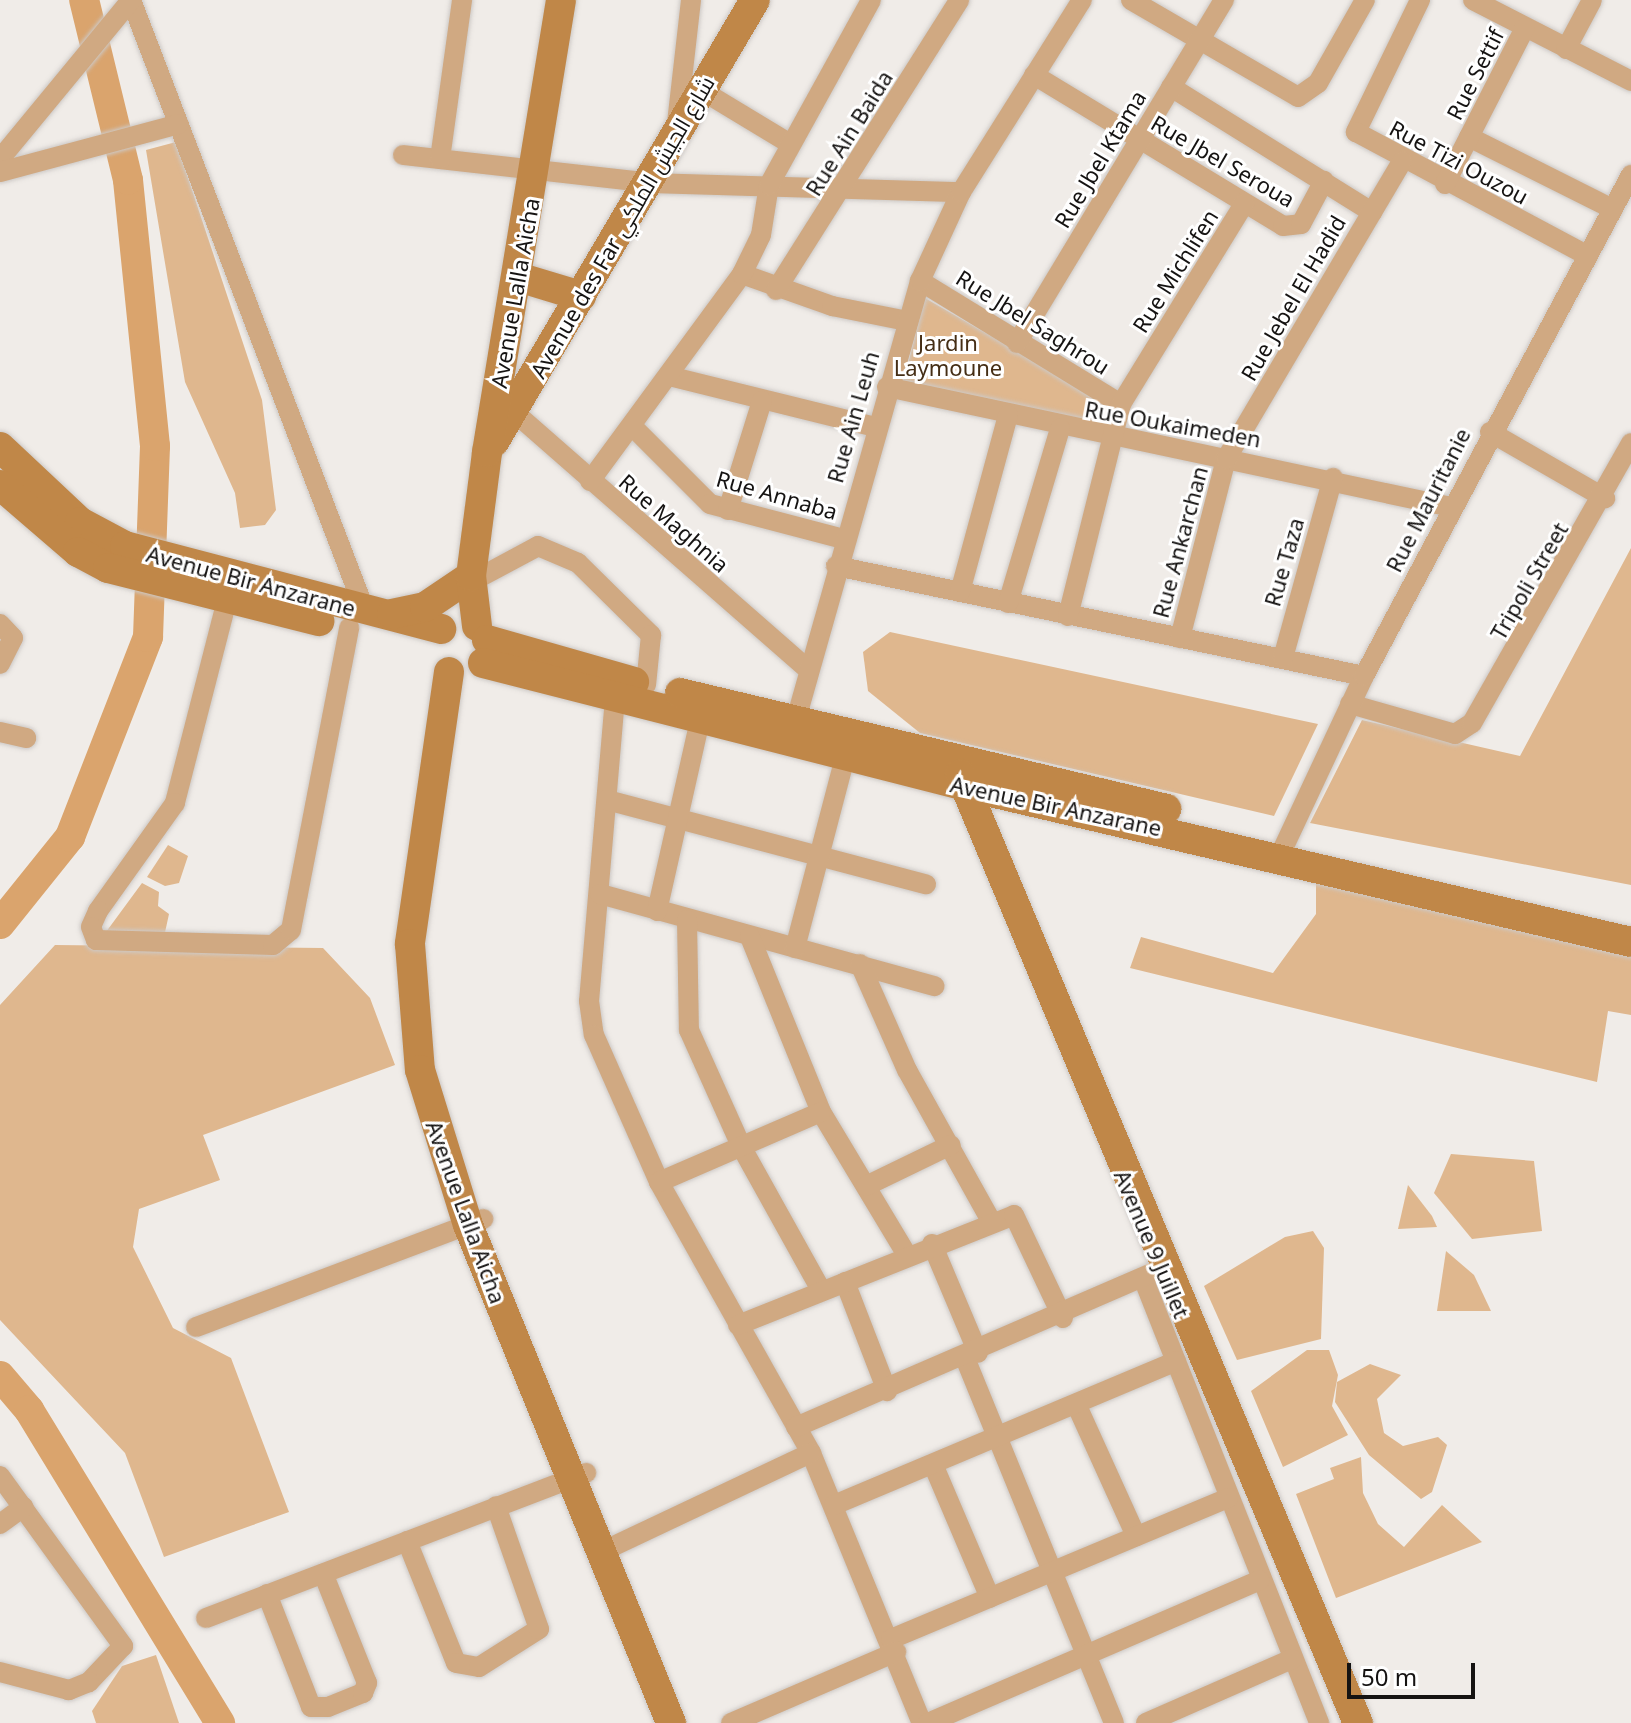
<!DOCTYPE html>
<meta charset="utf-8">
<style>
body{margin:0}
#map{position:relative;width:1631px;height:1723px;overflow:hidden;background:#f0ece8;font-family:"Noto Sans",Cairo,sans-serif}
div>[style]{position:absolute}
.green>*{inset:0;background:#dfb78e}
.river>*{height:30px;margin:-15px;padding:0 15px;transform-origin:15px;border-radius:15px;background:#daa46d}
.roads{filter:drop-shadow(0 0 2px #cdc9c6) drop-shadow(0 0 2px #cdc9c6)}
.street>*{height:20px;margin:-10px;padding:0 10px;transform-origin:10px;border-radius:10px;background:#d0a982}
.secondary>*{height:30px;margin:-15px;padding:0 15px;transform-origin:15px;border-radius:15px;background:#c08748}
span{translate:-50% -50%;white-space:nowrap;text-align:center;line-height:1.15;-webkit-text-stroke:6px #fff;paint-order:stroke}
.street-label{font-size:22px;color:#151312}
.park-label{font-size:22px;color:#452e15}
.scale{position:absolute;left:1347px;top:1663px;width:128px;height:36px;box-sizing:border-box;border:4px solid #151312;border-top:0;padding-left:10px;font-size:24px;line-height:28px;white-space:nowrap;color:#151312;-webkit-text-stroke:6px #fff;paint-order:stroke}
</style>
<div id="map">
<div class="green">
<i style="clip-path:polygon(176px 142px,262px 400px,276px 510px,265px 525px,240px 528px,235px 493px,185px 382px,146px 150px)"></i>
<i style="clip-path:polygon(925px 298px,1100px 399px,1110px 409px,1106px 419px,1100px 424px,903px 383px)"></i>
<i style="clip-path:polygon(1631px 548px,1631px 885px,1310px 823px,1362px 720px,1520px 756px)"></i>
<i style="clip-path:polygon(890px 632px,1318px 724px,1274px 816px,920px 733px,868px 691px,863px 652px)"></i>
<i style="clip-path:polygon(168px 845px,188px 856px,179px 883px,165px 886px,147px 877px)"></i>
<i style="clip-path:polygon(1316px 872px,1631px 952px,1631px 1015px,1608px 1011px,1597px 1082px,1130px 968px,1141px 937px,1273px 973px,1316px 914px)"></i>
<i style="clip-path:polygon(142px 883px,159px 892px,158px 906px,169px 914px,164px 937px,106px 932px)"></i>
<i style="clip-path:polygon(55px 945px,323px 948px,370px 998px,395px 1065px,203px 1135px,220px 1180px,139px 1209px,133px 1247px,173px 1328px,231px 1358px,289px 1512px,164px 1557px,125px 1453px,0 1320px,0 1005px)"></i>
<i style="clip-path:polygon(1451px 1154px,1534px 1161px,1542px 1231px,1472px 1239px,1434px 1193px)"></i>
<i style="clip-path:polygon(1408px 1185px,1432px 1216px,1437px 1227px,1398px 1229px)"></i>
<i style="clip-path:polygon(1313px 1231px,1324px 1248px,1321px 1339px,1237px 1360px,1204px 1286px,1285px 1237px)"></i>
<i style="clip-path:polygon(1446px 1251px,1474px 1275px,1491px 1311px,1437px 1311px)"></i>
<i style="clip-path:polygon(1307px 1350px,1329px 1350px,1338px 1375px,1332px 1406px,1348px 1435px,1283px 1467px,1251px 1391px)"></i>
<i style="clip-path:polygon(1370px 1364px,1401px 1375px,1377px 1399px,1384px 1433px,1403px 1446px,1438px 1437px,1447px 1445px,1432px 1492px,1421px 1499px,1369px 1455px,1335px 1402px,1337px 1382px)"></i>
<i style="clip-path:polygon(1361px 1457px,1363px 1493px,1378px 1524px,1404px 1547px,1442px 1505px,1482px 1542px,1336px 1598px,1296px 1494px,1334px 1479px,1330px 1468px)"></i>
<i style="clip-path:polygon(156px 1655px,179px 1723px,96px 1723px,92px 1711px,122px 1666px)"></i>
</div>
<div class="river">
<i style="left:0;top:924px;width:112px;rotate:-51.2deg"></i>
<i style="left:70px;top:837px;width:215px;rotate:-68.7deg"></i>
<i style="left:148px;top:637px;width:191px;rotate:-87.9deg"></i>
<i style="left:155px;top:446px;width:267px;rotate:-95.8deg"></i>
<i style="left:128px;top:180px;width:185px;rotate:-103.7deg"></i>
<i style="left:0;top:1376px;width:45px;rotate:49.5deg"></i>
<i style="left:29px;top:1410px;width:367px;rotate:58.6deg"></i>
</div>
<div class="roads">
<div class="street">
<i style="left:131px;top:0;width:654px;rotate:69.04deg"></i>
<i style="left:1131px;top:0;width:193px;rotate:30.1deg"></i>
<i style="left:1298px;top:97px;width:24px;rotate:-35deg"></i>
<i style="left:1318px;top:83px;width:95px;rotate:-60.5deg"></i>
<i style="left:1420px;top:0;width:147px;rotate:115.9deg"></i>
<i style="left:1356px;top:132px;width:263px;rotate:28.1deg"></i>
<i style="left:1473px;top:0;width:178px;rotate:27.1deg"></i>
<i style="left:1566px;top:49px;width:55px;rotate:-62deg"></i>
<i style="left:1034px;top:75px;width:291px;rotate:31.2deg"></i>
<i style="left:1283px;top:226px;width:18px;rotate:-6deg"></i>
<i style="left:1301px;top:224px;width:49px;rotate:-61.9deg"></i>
<i style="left:1171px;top:87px;width:237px;rotate:31.9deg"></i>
<i style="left:701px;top:90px;width:103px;rotate:31.1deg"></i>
<i style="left:677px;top:123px;width:124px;rotate:-83.5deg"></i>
<i style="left:1469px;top:137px;width:161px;rotate:26.6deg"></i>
<i style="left:403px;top:155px;width:250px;rotate:6.4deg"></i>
<i style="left:651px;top:183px;width:310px;rotate:1.7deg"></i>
<i style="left:0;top:159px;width:206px;rotate:-50.5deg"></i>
<i style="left:440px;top:159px;width:161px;rotate:-82.1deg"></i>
<i style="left:0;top:172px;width:185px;rotate:-15deg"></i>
<i style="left:1445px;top:184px;width:175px;rotate:-62.9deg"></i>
<i style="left:742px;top:274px;width:96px;rotate:19.6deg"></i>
<i style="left:832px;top:306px;width:76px;rotate:11.3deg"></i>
<i style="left:920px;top:281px;width:236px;rotate:31.5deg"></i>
<i style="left:776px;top:290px;width:343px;rotate:-57.7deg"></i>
<i style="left:1017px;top:343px;width:401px;rotate:-58.9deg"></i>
<i style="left:669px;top:376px;width:212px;rotate:13.9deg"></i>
<i style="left:887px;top:387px;width:577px;rotate:12.01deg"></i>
<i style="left:514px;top:412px;width:387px;rotate:41.2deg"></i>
<i style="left:632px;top:426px;width:110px;rotate:45deg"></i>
<i style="left:710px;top:504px;width:138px;rotate:14.7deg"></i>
<i style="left:1490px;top:432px;width:133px;rotate:29.9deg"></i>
<i style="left:590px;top:481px;width:257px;rotate:-53.7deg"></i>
<i style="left:742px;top:274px;width:43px;rotate:-64deg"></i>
<i style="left:761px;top:235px;width:51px;rotate:-80.9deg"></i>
<i style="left:769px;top:185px;width:211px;rotate:-61.1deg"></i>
<i style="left:728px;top:510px;width:114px;rotate:-72.7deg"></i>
<i style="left:836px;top:566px;width:539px;rotate:11.77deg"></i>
<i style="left:471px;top:582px;width:76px;rotate:-28.2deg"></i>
<i style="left:538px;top:546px;width:43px;rotate:23deg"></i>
<i style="left:578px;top:563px;width:103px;rotate:44.6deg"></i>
<i style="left:651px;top:635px;width:50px;rotate:95.7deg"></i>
<i style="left:960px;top:592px;width:183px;rotate:-74.8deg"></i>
<i style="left:227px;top:600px;width:210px;rotate:104.4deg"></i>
<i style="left:175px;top:803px;width:133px;rotate:125.5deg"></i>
<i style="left:98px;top:911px;width:17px;rotate:114deg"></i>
<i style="left:91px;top:927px;width:14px;rotate:69deg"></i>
<i style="left:96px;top:940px;width:177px;rotate:1.6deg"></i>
<i style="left:273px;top:945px;width:23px;rotate:-40deg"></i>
<i style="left:291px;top:930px;width:308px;rotate:-79.1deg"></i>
<i style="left:1008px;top:603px;width:182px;rotate:-73.4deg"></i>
<i style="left:1068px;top:616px;width:219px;rotate:-76deg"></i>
<i style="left:1121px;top:404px;width:235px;rotate:-58.4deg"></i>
<i style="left:0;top:624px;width:19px;rotate:47deg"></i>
<i style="left:13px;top:638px;width:29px;rotate:117deg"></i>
<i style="left:1180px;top:638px;width:185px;rotate:-75.6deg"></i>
<i style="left:1226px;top:459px;width:346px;rotate:-59.4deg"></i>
<i style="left:1283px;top:658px;width:187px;rotate:-74.5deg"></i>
<i style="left:615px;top:698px;width:304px;rotate:94.9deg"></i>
<i style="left:589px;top:1001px;width:34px;rotate:82deg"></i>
<i style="left:594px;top:1035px;width:161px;rotate:66.1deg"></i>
<i style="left:659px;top:1182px;width:311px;rotate:60.7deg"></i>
<i style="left:811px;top:1453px;width:292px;rotate:67.7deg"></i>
<i style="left:1350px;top:704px;width:109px;rotate:15.9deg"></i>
<i style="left:1455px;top:734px;width:20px;rotate:-33deg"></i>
<i style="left:1472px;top:723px;width:322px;rotate:-60.4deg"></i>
<i style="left:793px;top:730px;width:467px;rotate:-74.2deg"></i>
<i style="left:920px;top:281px;width:98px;rotate:-65.3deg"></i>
<i style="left:961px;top:192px;width:227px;rotate:-57.8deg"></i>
<i style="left:0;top:732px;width:27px;rotate:13deg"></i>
<i style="left:607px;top:800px;width:330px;rotate:14.8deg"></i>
<i style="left:1280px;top:855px;width:198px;rotate:-64.9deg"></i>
<i style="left:1364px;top:676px;width:568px;rotate:-61.95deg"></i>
<i style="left:600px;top:894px;width:347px;rotate:15.4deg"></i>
<i style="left:657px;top:911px;width:196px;rotate:-77.3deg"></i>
<i style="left:687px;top:920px;width:110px;rotate:89deg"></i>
<i style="left:689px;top:1030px;width:129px;rotate:65.8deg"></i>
<i style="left:742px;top:1148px;width:162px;rotate:60.9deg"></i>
<i style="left:750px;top:937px;width:189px;rotate:67.9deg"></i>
<i style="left:821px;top:1112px;width:167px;rotate:59deg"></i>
<i style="left:795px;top:948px;width:197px;rotate:-75.3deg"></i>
<i style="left:860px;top:964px;width:116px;rotate:66.1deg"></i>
<i style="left:907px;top:1070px;width:173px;rotate:60.9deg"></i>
<i style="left:659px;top:1182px;width:176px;rotate:-23.4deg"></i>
<i style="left:866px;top:1186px;width:94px;rotate:-25.8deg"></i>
<i style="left:932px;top:1244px;width:118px;rotate:67.1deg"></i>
<i style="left:1143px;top:1278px;width:479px;rotate:68.4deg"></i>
<i style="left:845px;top:1282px;width:117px;rotate:68.9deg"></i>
<i style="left:738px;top:1325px;width:297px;rotate:-21.7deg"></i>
<i style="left:1014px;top:1215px;width:114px;rotate:64.6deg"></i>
<i style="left:196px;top:1327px;width:307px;rotate:-20.6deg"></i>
<i style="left:965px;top:1358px;width:394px;rotate:67.8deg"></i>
<i style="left:1077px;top:1406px;width:143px;rotate:65.6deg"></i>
<i style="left:796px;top:1427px;width:388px;rotate:-23.4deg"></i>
<i style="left:935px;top:1469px;width:140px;rotate:66.9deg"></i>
<i style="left:0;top:1476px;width:210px;rotate:54.1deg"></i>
<i style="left:123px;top:1646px;width:50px;rotate:133.4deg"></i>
<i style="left:89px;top:1682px;width:22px;rotate:158deg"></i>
<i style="left:69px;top:1690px;width:71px;rotate:-165.4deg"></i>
<i style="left:834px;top:1505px;width:371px;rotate:-22.8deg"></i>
<i style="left:0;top:1524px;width:29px;rotate:-36deg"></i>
<i style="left:407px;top:1541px;width:131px;rotate:68.1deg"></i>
<i style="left:456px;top:1663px;width:23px;rotate:10deg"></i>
<i style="left:479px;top:1667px;width:71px;rotate:-32.3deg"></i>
<i style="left:539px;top:1629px;width:130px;rotate:-109.3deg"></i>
<i style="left:599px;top:1553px;width:234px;rotate:-25.3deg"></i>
<i style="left:267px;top:1594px;width:121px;rotate:68.7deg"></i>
<i style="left:311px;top:1707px;width:17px"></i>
<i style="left:328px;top:1707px;width:38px;rotate:-22deg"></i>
<i style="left:363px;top:1693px;width:11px;rotate:-68deg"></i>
<i style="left:367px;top:1683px;width:118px;rotate:-111.8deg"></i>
<i style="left:206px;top:1618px;width:407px;rotate:-20.9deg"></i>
<i style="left:891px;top:1639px;width:365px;rotate:-22.7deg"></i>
<i style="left:731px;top:1723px;width:180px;rotate:-23.3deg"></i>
<i style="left:928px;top:1723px;width:361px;rotate:-23.3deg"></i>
<i style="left:1146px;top:1723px;width:159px;rotate:-23.7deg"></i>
</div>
<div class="secondary">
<i style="left:518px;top:277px;width:66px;rotate:16.8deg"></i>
<i style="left:494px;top:442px;width:513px;rotate:-59.44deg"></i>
<i style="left:0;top:447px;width:110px;rotate:43.2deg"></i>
<i style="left:80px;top:522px;width:51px;rotate:28.1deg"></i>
<i style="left:125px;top:546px;width:327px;rotate:14.7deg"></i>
<i style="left:0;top:485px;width:103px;rotate:40.7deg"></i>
<i style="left:78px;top:552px;width:34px;rotate:28deg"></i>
<i style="left:108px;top:568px;width:218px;rotate:14.1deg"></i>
<i style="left:392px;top:614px;width:34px;rotate:-12deg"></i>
<i style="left:425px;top:607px;width:55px;rotate:-34deg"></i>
<i style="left:477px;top:626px;width:50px;rotate:-96.8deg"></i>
<i style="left:471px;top:576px;width:125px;rotate:-82.6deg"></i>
<i style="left:487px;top:452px;width:458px;rotate:-80.7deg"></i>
<i style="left:487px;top:640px;width:153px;rotate:15.9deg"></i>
<i style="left:483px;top:663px;width:497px;rotate:14.3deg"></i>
<i style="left:965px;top:786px;width:684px;rotate:13.18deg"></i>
<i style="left:449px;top:672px;width:275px;rotate:98.2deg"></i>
<i style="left:410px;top:944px;width:126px;rotate:85.5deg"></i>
<i style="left:420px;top:1070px;width:162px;rotate:72.8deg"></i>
<i style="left:468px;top:1225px;width:538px;rotate:67.82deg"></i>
<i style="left:680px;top:693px;width:500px;rotate:13.4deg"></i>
<i style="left:960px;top:774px;width:1029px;rotate:67.25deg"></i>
</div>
</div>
<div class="street-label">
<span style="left:1475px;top:74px;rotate:-63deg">Rue Settif</span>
<span style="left:849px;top:133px;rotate:-58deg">Rue Ain Baida</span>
<span style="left:1100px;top:159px;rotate:-59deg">Rue Jbel Ktama</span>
<span style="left:1223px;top:161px;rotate:30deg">Rue Jbel Seroua</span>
<span style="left:1459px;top:162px;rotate:28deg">Rue Tizi Ouzou</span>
<span style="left:622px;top:227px;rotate:-60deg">Avenue des Far شارع الجيش الملكي</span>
<span style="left:1175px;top:271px;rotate:-58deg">Rue Michlifen</span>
<span style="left:515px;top:293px;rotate:-80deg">Avenue Lalla Aicha</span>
<span style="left:1293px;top:298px;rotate:-60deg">Rue Jebel El Hadid</span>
<span style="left:1033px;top:322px;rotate:32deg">Rue Jbel Saghrou</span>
<span style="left:853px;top:417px;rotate:-74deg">Rue Ain Leuh</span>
<span style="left:1173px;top:424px;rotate:10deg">Rue Oukaimeden</span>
<span style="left:777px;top:495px;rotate:16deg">Rue Annaba</span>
<span style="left:1428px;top:500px;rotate:-63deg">Rue Mauritanie</span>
<span style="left:674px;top:523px;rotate:41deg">Rue Maghnia</span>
<span style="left:1180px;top:542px;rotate:-75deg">Rue Ankarchan</span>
<span style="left:1284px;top:562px;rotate:-74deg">Rue Taza</span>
<span style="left:251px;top:581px;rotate:15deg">Avenue Bir Anzarane</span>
<span style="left:1529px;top:581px;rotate:-60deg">Tripoli Street</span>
<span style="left:1056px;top:806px;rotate:12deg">Avenue Bir Anzarane</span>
<span style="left:466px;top:1212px;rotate:70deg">Avenue Lalla Aicha</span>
<span style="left:1152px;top:1244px;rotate:67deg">Avenue 9 Juillet</span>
</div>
<div class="park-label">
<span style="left:948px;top:355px">Jardin<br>Laymoune</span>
</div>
<div class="scale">50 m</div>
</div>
